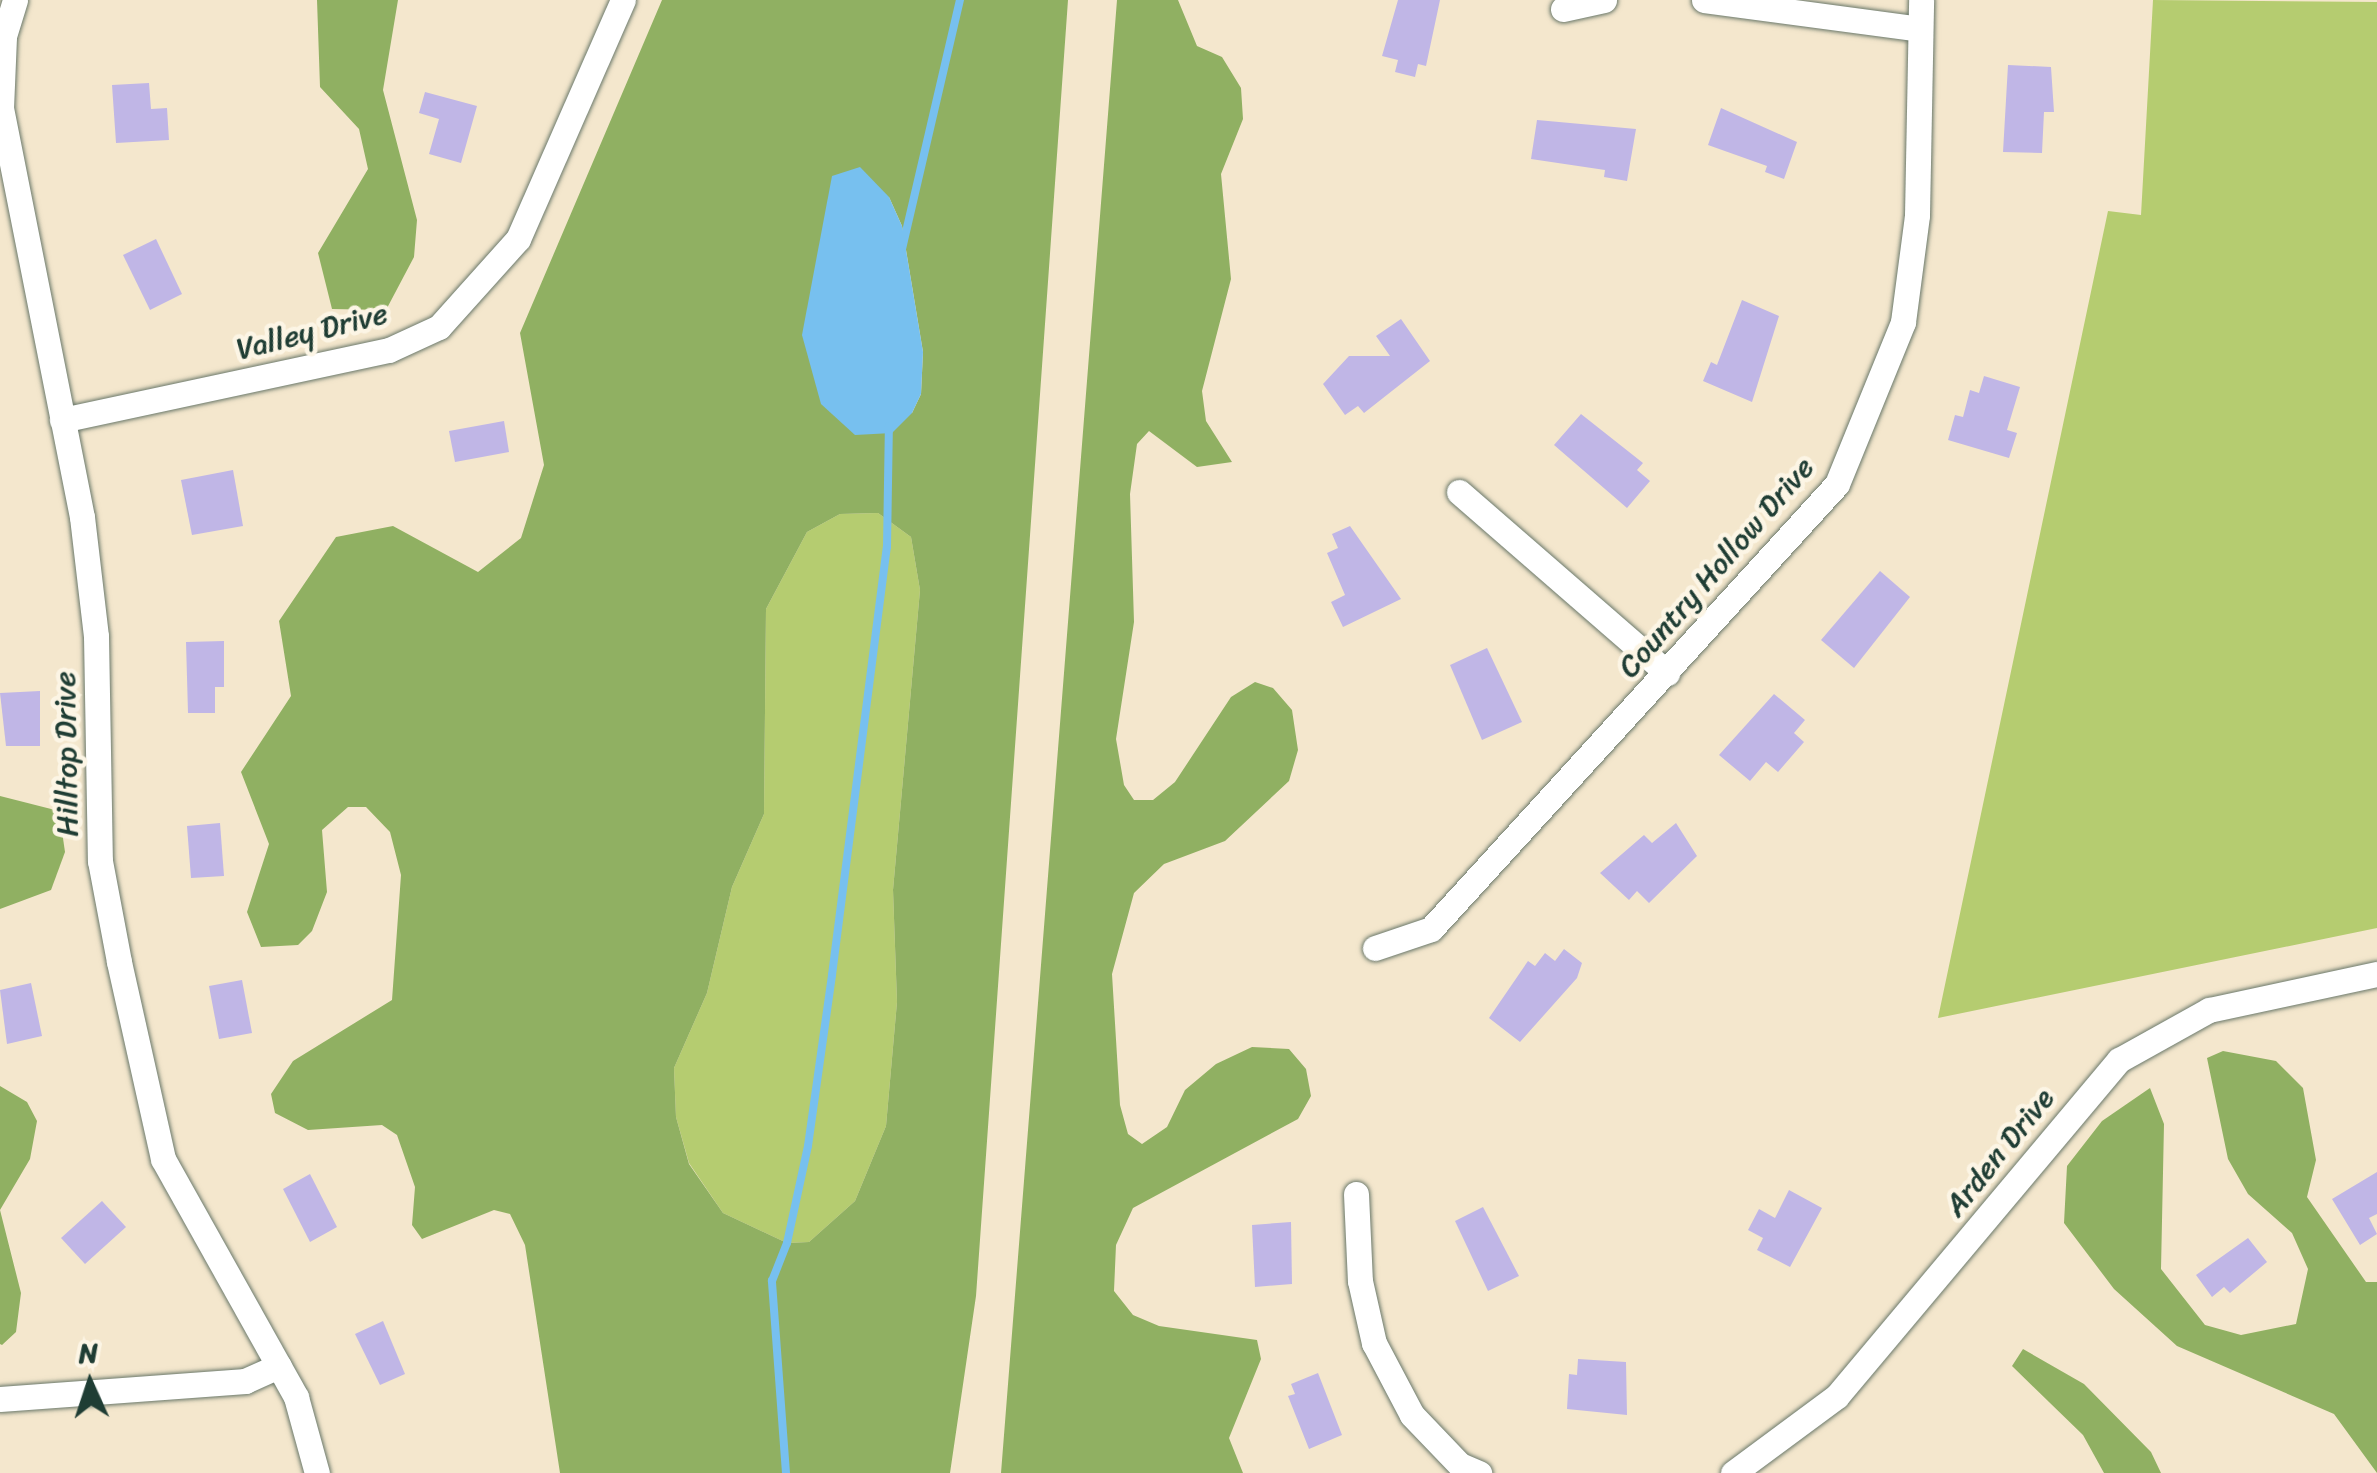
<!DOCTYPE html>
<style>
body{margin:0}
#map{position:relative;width:2377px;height:1473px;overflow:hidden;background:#f4e7cd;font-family:Sriracha,sans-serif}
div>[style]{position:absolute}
.green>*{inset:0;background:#b5cc70}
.forest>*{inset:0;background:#90b062}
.water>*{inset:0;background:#77c0ef}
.stream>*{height:8px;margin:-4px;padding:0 4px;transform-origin:4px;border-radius:4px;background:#77c0ef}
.building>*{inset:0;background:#c0b6e6}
.roads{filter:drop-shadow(0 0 2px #6a786a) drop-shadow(0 0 2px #6a786a)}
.street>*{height:25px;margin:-12.5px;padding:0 12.5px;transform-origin:12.5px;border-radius:12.5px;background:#fff}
span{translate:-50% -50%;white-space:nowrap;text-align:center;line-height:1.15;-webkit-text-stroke:9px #fcf5e5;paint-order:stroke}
.street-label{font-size:30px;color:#1f3d34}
.north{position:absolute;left:40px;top:1333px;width:100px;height:100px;-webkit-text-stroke:8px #fcf5e5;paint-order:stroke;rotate:357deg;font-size:28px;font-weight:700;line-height:40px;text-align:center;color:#1f3d34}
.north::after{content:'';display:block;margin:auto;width:35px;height:45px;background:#1f3d34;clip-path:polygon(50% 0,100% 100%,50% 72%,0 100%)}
</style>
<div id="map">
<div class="green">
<i style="clip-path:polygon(2153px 0,2377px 2px,2377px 928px,1938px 1018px,2108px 211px,2141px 215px)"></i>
<i style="clip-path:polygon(878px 513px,911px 537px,920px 590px,893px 890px,897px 1002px,886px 1126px,855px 1201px,809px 1242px,787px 1243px,723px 1213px,689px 1163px,676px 1117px,674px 1068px,707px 993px,732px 887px,764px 814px,766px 609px,807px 532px,840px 514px)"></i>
</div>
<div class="forest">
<i style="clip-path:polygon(317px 0,398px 0,383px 90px,417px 220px,414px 257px,386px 310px,332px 309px,318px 253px,368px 169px,359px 129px,320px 87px)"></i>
<i style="clip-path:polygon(evenodd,662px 0,1068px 0,976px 1296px,950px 1473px,560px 1473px,525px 1245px,510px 1214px,494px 1210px,422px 1239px,412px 1225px,415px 1187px,397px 1135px,382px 1125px,308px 1130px,275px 1113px,271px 1094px,293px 1061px,392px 1000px,401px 875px,390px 832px,366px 807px,348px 807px,322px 830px,327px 892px,312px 931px,298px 945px,261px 947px,247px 912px,269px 844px,241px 772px,291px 696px,279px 621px,336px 537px,393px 526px,478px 572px,521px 538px,544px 465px,520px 333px,662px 0,889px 197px,902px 226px,923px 352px,921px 394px,912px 413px,889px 197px,662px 0,878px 513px,911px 537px,920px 590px,893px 890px,897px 1002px,886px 1126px,855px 1201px,809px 1242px,787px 1243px,723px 1213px,689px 1164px,676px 1117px,674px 1068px,707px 993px,732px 887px,764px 814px,766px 609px,807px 532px,840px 514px,878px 513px)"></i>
<i style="clip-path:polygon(1117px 0,1178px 0,1197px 46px,1222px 57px,1241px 88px,1243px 119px,1221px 174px,1231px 279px,1202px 391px,1206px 421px,1232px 462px,1197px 467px,1149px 431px,1137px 444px,1130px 494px,1134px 622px,1116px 739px,1124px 785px,1134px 800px,1153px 800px,1175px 782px,1231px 697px,1255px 682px,1273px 688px,1292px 710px,1298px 750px,1289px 781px,1225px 841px,1164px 864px,1134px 893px,1112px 974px,1120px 1105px,1128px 1134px,1142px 1144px,1167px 1127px,1185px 1090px,1216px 1064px,1252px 1047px,1289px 1049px,1306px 1069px,1311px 1096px,1298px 1119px,1133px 1208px,1116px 1245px,1114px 1291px,1133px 1315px,1159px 1326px,1257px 1340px,1261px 1359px,1229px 1438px,1243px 1473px,1001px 1473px)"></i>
<i style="clip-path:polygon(0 796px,59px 811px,65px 852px,51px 890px,0 909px)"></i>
<i style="clip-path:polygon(2223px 1051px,2276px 1061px,2303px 1088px,2316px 1160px,2307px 1197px,2366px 1282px,2377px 1282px,2377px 1473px,2334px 1414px,2177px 1346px,2114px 1289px,2064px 1223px,2067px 1166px,2102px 1121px,2150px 1088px,2164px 1124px,2161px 1269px,2205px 1325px,2241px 1335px,2296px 1324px,2308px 1269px,2292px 1233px,2248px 1194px,2228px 1159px,2207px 1058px)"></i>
<i style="clip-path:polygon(0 1086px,27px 1102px,37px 1121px,30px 1159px,0 1210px,21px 1293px,16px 1332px,2px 1345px,0 1344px)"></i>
<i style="clip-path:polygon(2023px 1349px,2084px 1384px,2151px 1452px,2161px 1473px,2104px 1473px,2083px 1435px,2012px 1366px)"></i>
</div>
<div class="water">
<i style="clip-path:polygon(860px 167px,889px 197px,902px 226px,923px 352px,921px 394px,912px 413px,892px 433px,855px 435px,821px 404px,802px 335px,832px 176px)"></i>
</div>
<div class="stream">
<i style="left:902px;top:249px;width:256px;rotate:-76.9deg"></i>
<i style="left:786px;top:1473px;width:193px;rotate:-94.2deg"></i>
<i style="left:772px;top:1281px;width:41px;rotate:-68.5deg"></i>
<i style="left:787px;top:1243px;width:99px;rotate:-77.8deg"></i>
<i style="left:808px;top:1146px;width:173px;rotate:-82deg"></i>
<i style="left:832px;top:975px;width:432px;rotate:-82.7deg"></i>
<i style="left:887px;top:547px;width:121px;rotate:-89.1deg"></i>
</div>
<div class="building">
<i style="clip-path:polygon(1398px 0,1440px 0,1426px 66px,1418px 64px,1415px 77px,1395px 72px,1398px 60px,1382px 56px)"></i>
<i style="clip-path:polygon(2008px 65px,2051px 67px,2054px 112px,2044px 112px,2042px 153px,2003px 152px)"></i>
<i style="clip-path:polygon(149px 83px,151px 109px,167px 108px,169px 140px,116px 143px,112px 85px)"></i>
<i style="clip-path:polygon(425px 92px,477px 106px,461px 163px,429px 154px,439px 119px,419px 113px)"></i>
<i style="clip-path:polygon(1721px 108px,1797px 142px,1784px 179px,1765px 172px,1767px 166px,1708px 145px)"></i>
<i style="clip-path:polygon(1537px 120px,1636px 129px,1627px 181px,1604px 177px,1605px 170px,1531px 159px)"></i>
<i style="clip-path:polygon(156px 239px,182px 294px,150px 310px,123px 255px)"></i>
<i style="clip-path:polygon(1742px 300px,1779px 316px,1752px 402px,1703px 381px,1711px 362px,1717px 365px)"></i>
<i style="clip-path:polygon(1401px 319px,1430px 361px,1364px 413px,1358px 406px,1345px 415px,1323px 384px,1349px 356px,1390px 356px,1376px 336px)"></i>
<i style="clip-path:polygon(1984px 376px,2020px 387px,2007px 430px,2017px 433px,2009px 458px,1948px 440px,1955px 415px,1963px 417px,1970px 390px,1979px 393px)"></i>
<i style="clip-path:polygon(1581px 414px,1643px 463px,1637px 470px,1650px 481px,1627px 508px,1554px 445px)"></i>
<i style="clip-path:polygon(504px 421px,509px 452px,455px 462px,449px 431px)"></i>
<i style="clip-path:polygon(233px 470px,243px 526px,192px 535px,181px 480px)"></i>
<i style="clip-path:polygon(1350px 526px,1401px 599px,1343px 627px,1331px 602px,1345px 595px,1327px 553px,1338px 548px,1332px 534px)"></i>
<i style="clip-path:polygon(1880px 571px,1910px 597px,1854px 668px,1821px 640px)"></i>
<i style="clip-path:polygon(224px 641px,224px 687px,215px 687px,215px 713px,188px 713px,186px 642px)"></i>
<i style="clip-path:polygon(1487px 648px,1522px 722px,1482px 740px,1450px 665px)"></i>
<i style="clip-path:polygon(40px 691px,40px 746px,6px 746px,0 693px)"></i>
<i style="clip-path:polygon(1774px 694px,1805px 720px,1794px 733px,1804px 742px,1778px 772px,1766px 762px,1750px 781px,1719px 755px)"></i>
<i style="clip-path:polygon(220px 823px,224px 876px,191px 878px,187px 826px)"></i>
<i style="clip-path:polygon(1676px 823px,1697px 856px,1649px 903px,1637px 891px,1629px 900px,1600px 873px,1644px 835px,1652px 843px)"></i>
<i style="clip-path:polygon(1564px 949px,1582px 963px,1577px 978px,1520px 1042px,1489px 1018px,1528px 961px,1535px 966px,1545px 953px,1555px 961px)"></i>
<i style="clip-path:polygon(242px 980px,252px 1033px,219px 1039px,209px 986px)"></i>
<i style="clip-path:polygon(31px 983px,42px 1036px,7px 1044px,0 990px)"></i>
<i style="clip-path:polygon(2377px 1172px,2377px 1214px,2369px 1218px,2377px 1234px,2360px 1245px,2332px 1199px)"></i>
<i style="clip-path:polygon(310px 1174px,337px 1227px,310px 1242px,283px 1189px)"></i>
<i style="clip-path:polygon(1789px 1190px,1822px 1208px,1790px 1267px,1757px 1250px,1763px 1238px,1748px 1230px,1759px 1209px,1775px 1218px)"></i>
<i style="clip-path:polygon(102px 1201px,126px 1227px,85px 1264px,61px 1238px)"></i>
<i style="clip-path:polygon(1483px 1207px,1519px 1276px,1488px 1291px,1455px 1221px)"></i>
<i style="clip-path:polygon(1291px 1222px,1292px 1284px,1255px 1287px,1252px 1225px)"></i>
<i style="clip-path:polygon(2248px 1238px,2267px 1262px,2230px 1293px,2224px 1287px,2212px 1297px,2196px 1275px)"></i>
<i style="clip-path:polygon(383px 1321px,405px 1374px,380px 1385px,355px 1334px)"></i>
<i style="clip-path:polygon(1578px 1359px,1626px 1362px,1627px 1415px,1567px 1409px,1569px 1374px,1577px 1375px)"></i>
<i style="clip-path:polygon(1318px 1373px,1342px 1435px,1309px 1449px,1288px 1396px,1295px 1394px,1291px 1384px)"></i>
</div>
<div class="roads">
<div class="street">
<i style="left:15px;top:0;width:39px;rotate:107deg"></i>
<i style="left:4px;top:37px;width:71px;rotate:92.4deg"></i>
<i style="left:1px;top:108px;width:417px;rotate:78.8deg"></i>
<i style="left:82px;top:517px;width:120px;rotate:83.3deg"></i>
<i style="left:96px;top:636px;width:225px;rotate:89deg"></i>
<i style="left:100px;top:861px;width:103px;rotate:79.3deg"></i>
<i style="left:119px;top:962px;width:202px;rotate:77.4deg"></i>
<i style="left:163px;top:1159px;width:273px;rotate:60.8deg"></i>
<i style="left:296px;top:1397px;width:79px;rotate:74.6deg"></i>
<i style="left:1704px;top:0;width:218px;rotate:7.6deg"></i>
<i style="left:1563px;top:9px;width:42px;rotate:-12.4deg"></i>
<i style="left:62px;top:420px;width:334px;rotate:-12.1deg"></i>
<i style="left:389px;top:350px;width:55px;rotate:-24.7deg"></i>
<i style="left:439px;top:327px;width:118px;rotate:-48.1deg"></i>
<i style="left:518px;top:239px;width:261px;rotate:-66.3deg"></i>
<i style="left:1459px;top:492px;width:276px;rotate:41deg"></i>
<i style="left:1375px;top:948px;width:59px;rotate:-18.7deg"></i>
<i style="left:1431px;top:929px;width:602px;rotate:-47.62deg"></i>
<i style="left:1837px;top:484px;width:175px;rotate:-67.8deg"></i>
<i style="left:1903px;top:322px;width:108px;rotate:-82.5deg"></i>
<i style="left:1917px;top:215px;width:215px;rotate:-88.9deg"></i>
<i style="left:1356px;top:1194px;width:87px;rotate:87.4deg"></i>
<i style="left:1360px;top:1281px;width:64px;rotate:77.3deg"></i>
<i style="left:1374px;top:1343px;width:81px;rotate:62.2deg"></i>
<i style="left:1412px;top:1415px;width:69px;rotate:46.2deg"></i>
<i style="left:1460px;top:1465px;width:21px;rotate:23deg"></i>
<i style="left:0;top:1399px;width:246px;rotate:-4.2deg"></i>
<i style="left:245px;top:1381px;width:37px;rotate:-24deg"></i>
<i style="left:1733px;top:1473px;width:129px;rotate:-36.5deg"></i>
<i style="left:1837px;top:1396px;width:439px;rotate:-50deg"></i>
<i style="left:2119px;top:1060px;width:103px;rotate:-29.1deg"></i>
<i style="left:2209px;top:1010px;width:172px;rotate:-12.1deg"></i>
</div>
</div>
<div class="street-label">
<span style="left:312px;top:331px;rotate:-14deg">Valley Drive</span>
<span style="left:1716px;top:567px;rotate:-49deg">Country Hollow Drive</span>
<span style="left:66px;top:754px;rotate:-91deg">Hilltop Drive</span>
<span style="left:1999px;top:1152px;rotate:-51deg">Arden Drive</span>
</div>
<div class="north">N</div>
</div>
